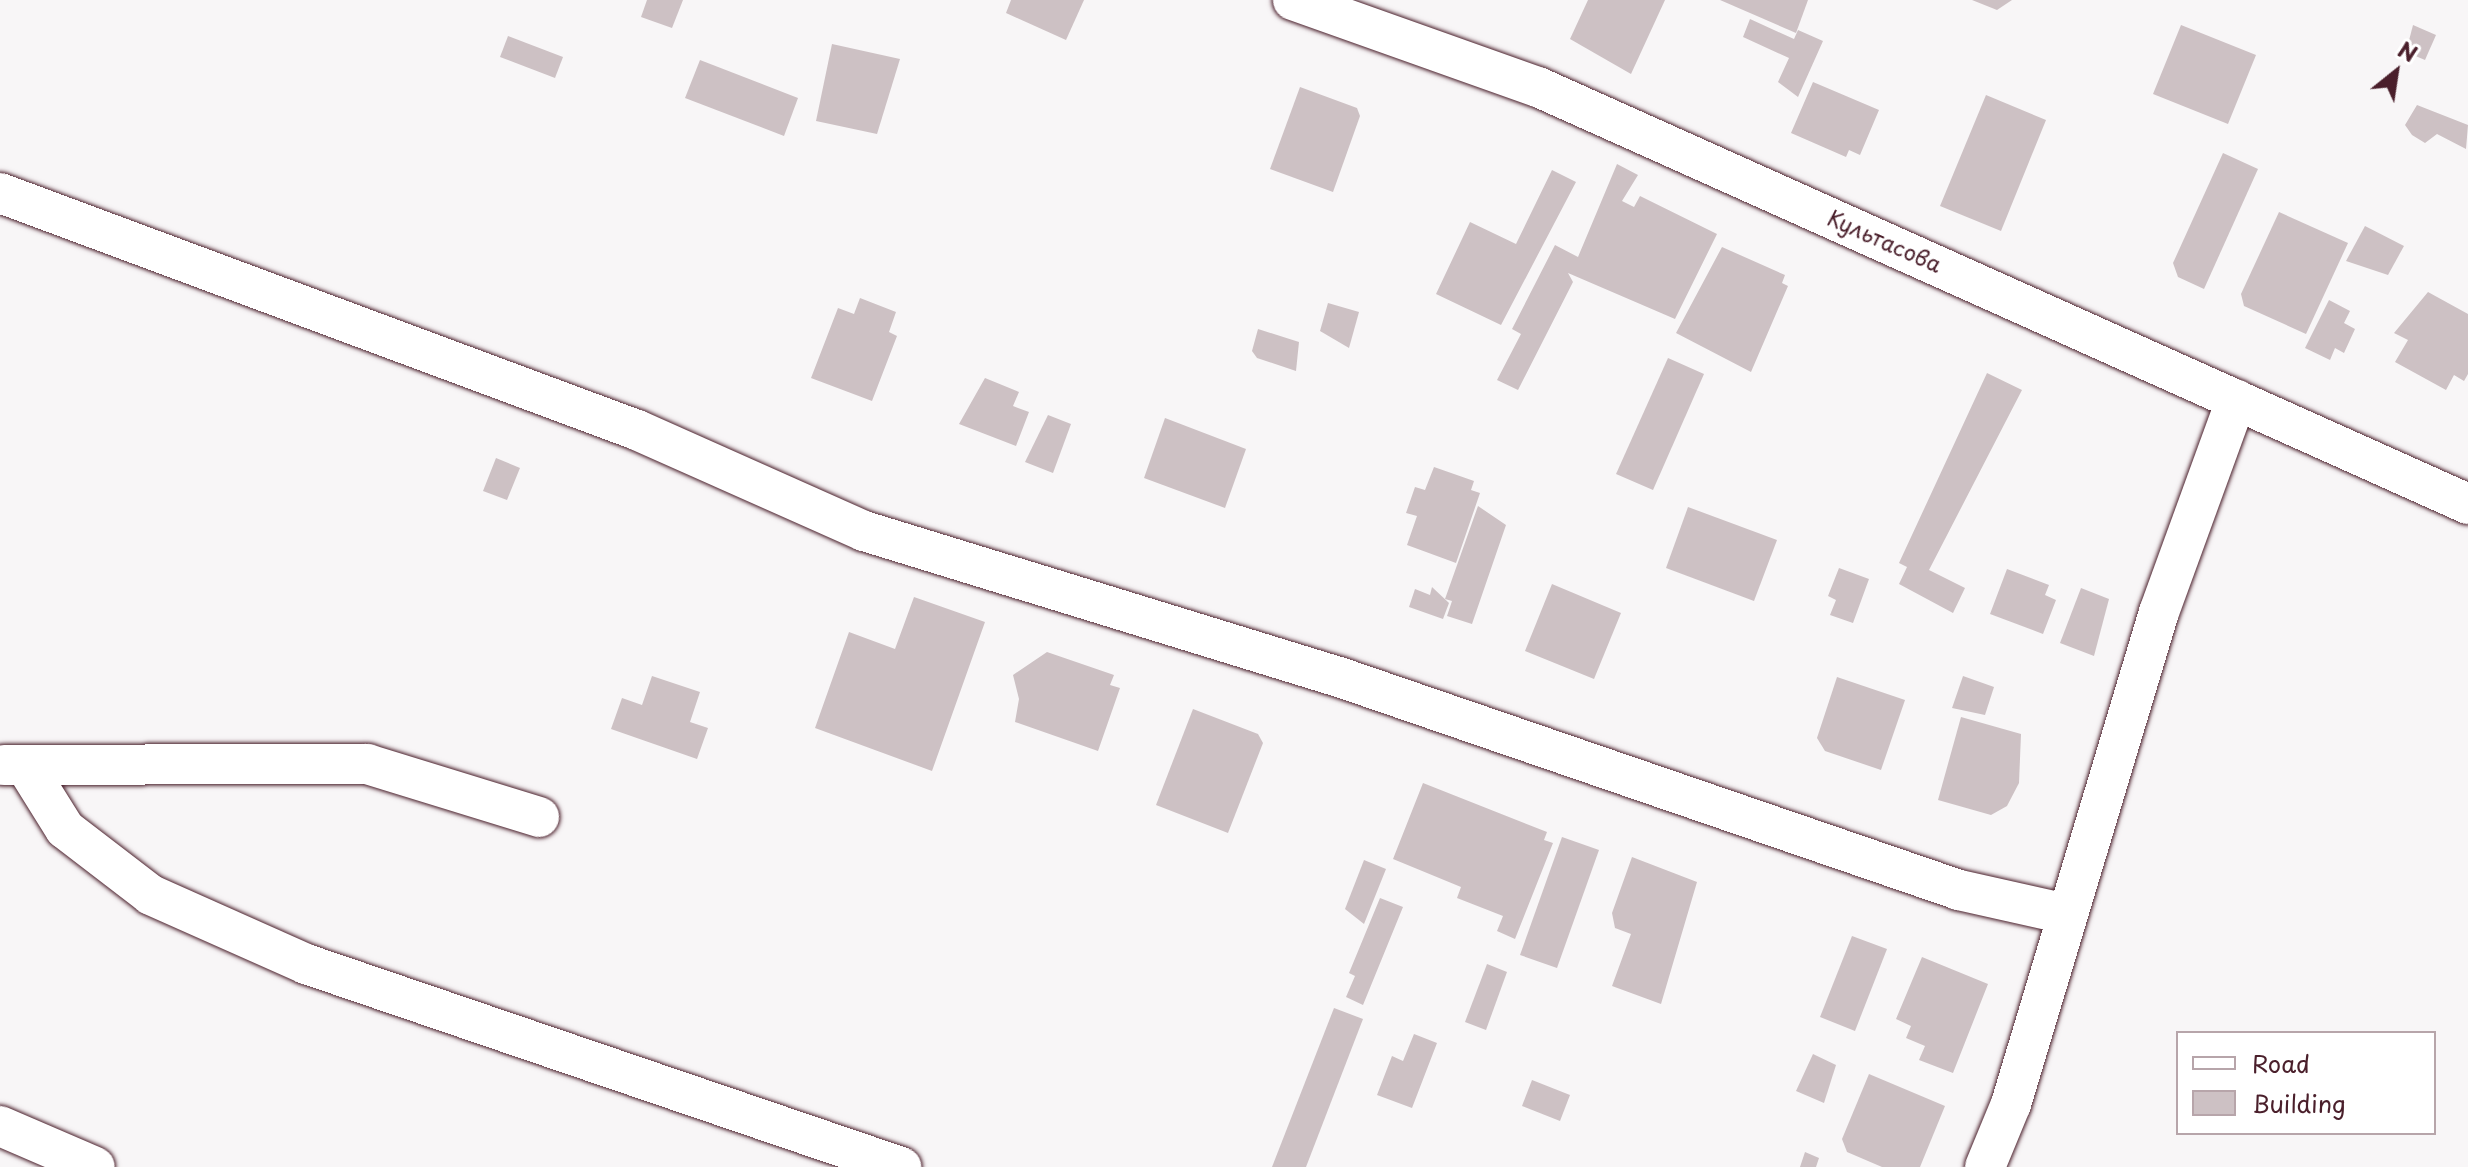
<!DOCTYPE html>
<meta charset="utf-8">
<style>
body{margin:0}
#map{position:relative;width:2468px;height:1167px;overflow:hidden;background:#f8f6f7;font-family:"Playpen Sans",sans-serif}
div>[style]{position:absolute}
.building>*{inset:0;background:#cdc1c4}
.roads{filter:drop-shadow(0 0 2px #4a1f2b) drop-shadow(0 0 2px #4a1f2b)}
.minor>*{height:40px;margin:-20px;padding:0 20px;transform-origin:20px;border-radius:20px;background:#fff}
span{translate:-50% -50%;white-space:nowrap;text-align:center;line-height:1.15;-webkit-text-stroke:6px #fff;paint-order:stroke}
.street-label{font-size:22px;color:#4a1f2b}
.legend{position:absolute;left:2176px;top:1031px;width:260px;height:104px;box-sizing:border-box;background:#fff;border:2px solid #b7a5aa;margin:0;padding:10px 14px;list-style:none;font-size:24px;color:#4a1f2b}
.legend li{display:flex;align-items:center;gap:16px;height:40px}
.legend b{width:40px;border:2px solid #b7a5aa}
.north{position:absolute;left:2356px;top:32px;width:80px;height:80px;-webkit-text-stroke:6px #fff;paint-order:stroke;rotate:30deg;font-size:22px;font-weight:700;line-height:32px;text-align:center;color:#4a1f2b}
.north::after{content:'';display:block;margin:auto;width:28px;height:36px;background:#4a1f2b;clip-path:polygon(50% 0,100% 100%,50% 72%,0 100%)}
</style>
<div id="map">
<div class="building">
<i style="clip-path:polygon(647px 0,683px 0,672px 28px,641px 17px)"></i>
<i style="clip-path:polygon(1011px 0,1084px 0,1066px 40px,1006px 13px)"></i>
<i style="clip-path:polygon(1588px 0,1665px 0,1631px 74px,1570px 39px)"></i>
<i style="clip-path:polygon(1720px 0,1808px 0,1796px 33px)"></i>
<i style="clip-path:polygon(1972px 0,2012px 0,1997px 10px)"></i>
<i style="clip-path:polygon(1750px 19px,1794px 39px,1798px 30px,1823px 41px,1798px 97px,1778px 82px,1789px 58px,1743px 37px)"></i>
<i style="clip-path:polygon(2181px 25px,2256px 55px,2228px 124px,2153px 94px)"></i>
<i style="clip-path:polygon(2413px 25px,2436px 35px,2425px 60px,2406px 52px)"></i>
<i style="clip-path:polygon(508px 36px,563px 57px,555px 78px,500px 57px)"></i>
<i style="clip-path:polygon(832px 44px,900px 59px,877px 134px,816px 121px)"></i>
<i style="clip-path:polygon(700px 60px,798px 98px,784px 136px,685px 98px)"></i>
<i style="clip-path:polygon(1813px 82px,1879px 110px,1860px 155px,1849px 150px,1846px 157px,1791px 133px)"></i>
<i style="clip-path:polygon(1300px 87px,1357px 108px,1360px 116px,1333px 192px,1270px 169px)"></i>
<i style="clip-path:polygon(1986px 95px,2046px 120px,2001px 231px,1940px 206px)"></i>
<i style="clip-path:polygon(2417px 105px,2468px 125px,2466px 149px,2437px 134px,2425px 143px,2412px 135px,2405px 125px)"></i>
<i style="clip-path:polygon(2223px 153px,2258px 169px,2204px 289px,2178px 277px,2173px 263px)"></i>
<i style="clip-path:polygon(1617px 164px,1638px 175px,1622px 201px,1634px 207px,1640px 196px,1717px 234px,1675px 319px,1568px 273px,1573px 282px,1518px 390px,1497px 380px,1521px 334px,1512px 329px,1555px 245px,1578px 257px)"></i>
<i style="clip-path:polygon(1552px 170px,1576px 182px,1501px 325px,1436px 294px,1470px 222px,1516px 244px)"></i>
<i style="clip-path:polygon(2279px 212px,2348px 243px,2306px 334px,2244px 306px,2241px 294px)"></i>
<i style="clip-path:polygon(2365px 226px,2404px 246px,2388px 275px,2346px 261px)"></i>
<i style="clip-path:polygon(1722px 247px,1785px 275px,1782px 283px,1788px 286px,1751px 372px,1676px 333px)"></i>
<i style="clip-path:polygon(2428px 292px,2468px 314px,2468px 374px,2464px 381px,2454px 375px,2446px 390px,2395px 362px,2408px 340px,2394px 333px)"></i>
<i style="clip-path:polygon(860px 298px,896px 312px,889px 332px,897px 336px,872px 401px,811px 378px,838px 308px,854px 314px)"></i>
<i style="clip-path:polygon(2329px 300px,2350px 311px,2344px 323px,2355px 329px,2344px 353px,2335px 348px,2330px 360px,2305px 348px)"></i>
<i style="clip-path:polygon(1328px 303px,1359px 312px,1349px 348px,1320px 331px)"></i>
<i style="clip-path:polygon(1258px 329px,1299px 342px,1296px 371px,1257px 358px,1252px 351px)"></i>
<i style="clip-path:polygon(1668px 358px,1704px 374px,1653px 490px,1616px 474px)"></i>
<i style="clip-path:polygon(1987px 373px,2022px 390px,1929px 570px,1965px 588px,1953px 613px,1899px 584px,1907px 567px,1899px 563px)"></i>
<i style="clip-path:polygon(985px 378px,1019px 392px,1013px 406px,1029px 412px,1016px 446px,959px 424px)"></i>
<i style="clip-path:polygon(1048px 415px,1071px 424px,1053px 473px,1025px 462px)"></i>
<i style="clip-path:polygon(1165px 418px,1246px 449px,1225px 508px,1144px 478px)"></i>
<i style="clip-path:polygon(496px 458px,520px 468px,507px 500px,483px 491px)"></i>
<i style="clip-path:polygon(1434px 467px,1474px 481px,1471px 490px,1480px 493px,1456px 563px,1407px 545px,1417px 516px,1406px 513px,1415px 487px,1425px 490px)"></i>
<i style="clip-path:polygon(1478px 506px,1506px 525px,1472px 624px,1447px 616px,1452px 601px,1445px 599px)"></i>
<i style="clip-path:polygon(1688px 507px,1777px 540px,1754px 601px,1666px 568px)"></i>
<i style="clip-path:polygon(1839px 568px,1869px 579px,1853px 623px,1830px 615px,1836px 600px,1828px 596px)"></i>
<i style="clip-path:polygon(2007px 569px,2049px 585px,2045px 595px,2056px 600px,2043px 634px,1990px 614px)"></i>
<i style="clip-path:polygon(1552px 584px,1621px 613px,1594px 679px,1525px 651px)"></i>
<i style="clip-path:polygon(1432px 587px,1449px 603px,1443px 619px,1409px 607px,1415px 589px,1430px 595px)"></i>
<i style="clip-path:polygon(2081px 588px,2109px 599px,2094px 656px,2060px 643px)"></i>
<i style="clip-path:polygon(914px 597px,985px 622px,932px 771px,815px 728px,849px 632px,895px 649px)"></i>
<i style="clip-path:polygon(1047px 652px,1114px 675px,1110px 685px,1120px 688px,1098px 751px,1015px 722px,1019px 699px,1013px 675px)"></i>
<i style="clip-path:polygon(652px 676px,700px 692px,690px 722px,708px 728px,697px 759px,611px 729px,622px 698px,642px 705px)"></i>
<i style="clip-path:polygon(1963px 676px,1994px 687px,1985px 715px,1952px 708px)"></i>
<i style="clip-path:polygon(1837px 677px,1905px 700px,1881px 770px,1825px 751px,1817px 738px)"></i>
<i style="clip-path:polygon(1193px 709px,1258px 734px,1263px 743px,1228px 833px,1156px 805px)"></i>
<i style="clip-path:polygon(1961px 717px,2021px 734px,2019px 783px,2007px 806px,1991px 815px,1938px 800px)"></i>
<i style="clip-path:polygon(1423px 783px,1547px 832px,1544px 840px,1553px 843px,1515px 939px,1497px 931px,1503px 916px,1457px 898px,1461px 887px,1393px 859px)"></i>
<i style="clip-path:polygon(1562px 837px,1599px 850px,1557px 968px,1520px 955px)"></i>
<i style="clip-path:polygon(1632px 857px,1697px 882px,1661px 1004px,1612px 986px,1631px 934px,1615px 928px,1612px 913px)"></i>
<i style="clip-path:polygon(1364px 860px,1386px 869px,1364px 924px,1345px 909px)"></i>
<i style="clip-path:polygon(1380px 898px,1403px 907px,1363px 1005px,1346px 997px,1355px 976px,1349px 973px)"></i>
<i style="clip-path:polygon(1852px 936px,1887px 949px,1855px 1031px,1820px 1017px)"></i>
<i style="clip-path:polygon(1922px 957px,1988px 984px,1953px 1073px,1919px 1060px,1925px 1046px,1906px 1038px,1911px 1026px,1896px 1019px)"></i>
<i style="clip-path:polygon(1487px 964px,1507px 972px,1486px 1030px,1465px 1022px)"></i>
<i style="clip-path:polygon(1334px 1008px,1363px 1019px,1306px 1167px,1272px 1167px)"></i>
<i style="clip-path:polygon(1414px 1034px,1437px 1043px,1412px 1108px,1377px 1095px,1392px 1056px,1403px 1061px)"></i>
<i style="clip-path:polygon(1813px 1054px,1836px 1065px,1824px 1103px,1796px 1091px)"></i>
<i style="clip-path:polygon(1869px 1074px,1945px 1106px,1920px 1167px,1882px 1167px,1847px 1152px,1842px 1139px)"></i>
<i style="clip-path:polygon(1532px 1080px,1570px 1095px,1560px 1121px,1522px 1106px)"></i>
<i style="clip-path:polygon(1805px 1152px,1819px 1158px,1816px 1167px,1800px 1167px)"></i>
</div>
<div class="roads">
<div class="minor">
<i style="left:1293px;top:0;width:260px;rotate:19.6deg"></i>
<i style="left:1538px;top:87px;width:1019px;rotate:24.15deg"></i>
<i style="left:0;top:193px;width:680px;rotate:20.41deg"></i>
<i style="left:637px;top:430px;width:248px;rotate:24deg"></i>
<i style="left:864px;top:531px;width:500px;rotate:17.09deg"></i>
<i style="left:1342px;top:678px;width:652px;rotate:18.96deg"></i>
<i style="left:1959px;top:890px;width:110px;rotate:12.6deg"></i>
<i style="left:4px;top:765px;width:363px;rotate:-0.2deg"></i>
<i style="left:367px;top:764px;width:180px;rotate:17.1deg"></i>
<i style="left:25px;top:765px;width:75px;rotate:58deg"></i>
<i style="left:65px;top:829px;width:108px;rotate:37.5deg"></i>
<i style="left:151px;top:895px;width:170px;rotate:24deg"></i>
<i style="left:306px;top:964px;width:629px;rotate:18.84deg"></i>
<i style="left:0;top:1126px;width:103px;rotate:23.3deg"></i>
<i style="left:1985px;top:1167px;width:68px;rotate:-67.6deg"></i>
<i style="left:2011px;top:1104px;width:514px;rotate:-73.26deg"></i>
<i style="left:2159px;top:612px;width:226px;rotate:-70deg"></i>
</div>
</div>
<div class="street-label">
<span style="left:1885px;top:240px;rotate:24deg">Культасова</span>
</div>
<ul class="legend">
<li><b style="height:10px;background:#fff"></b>Road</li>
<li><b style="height:22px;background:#cdc1c4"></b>Building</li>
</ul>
<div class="north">N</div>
</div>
